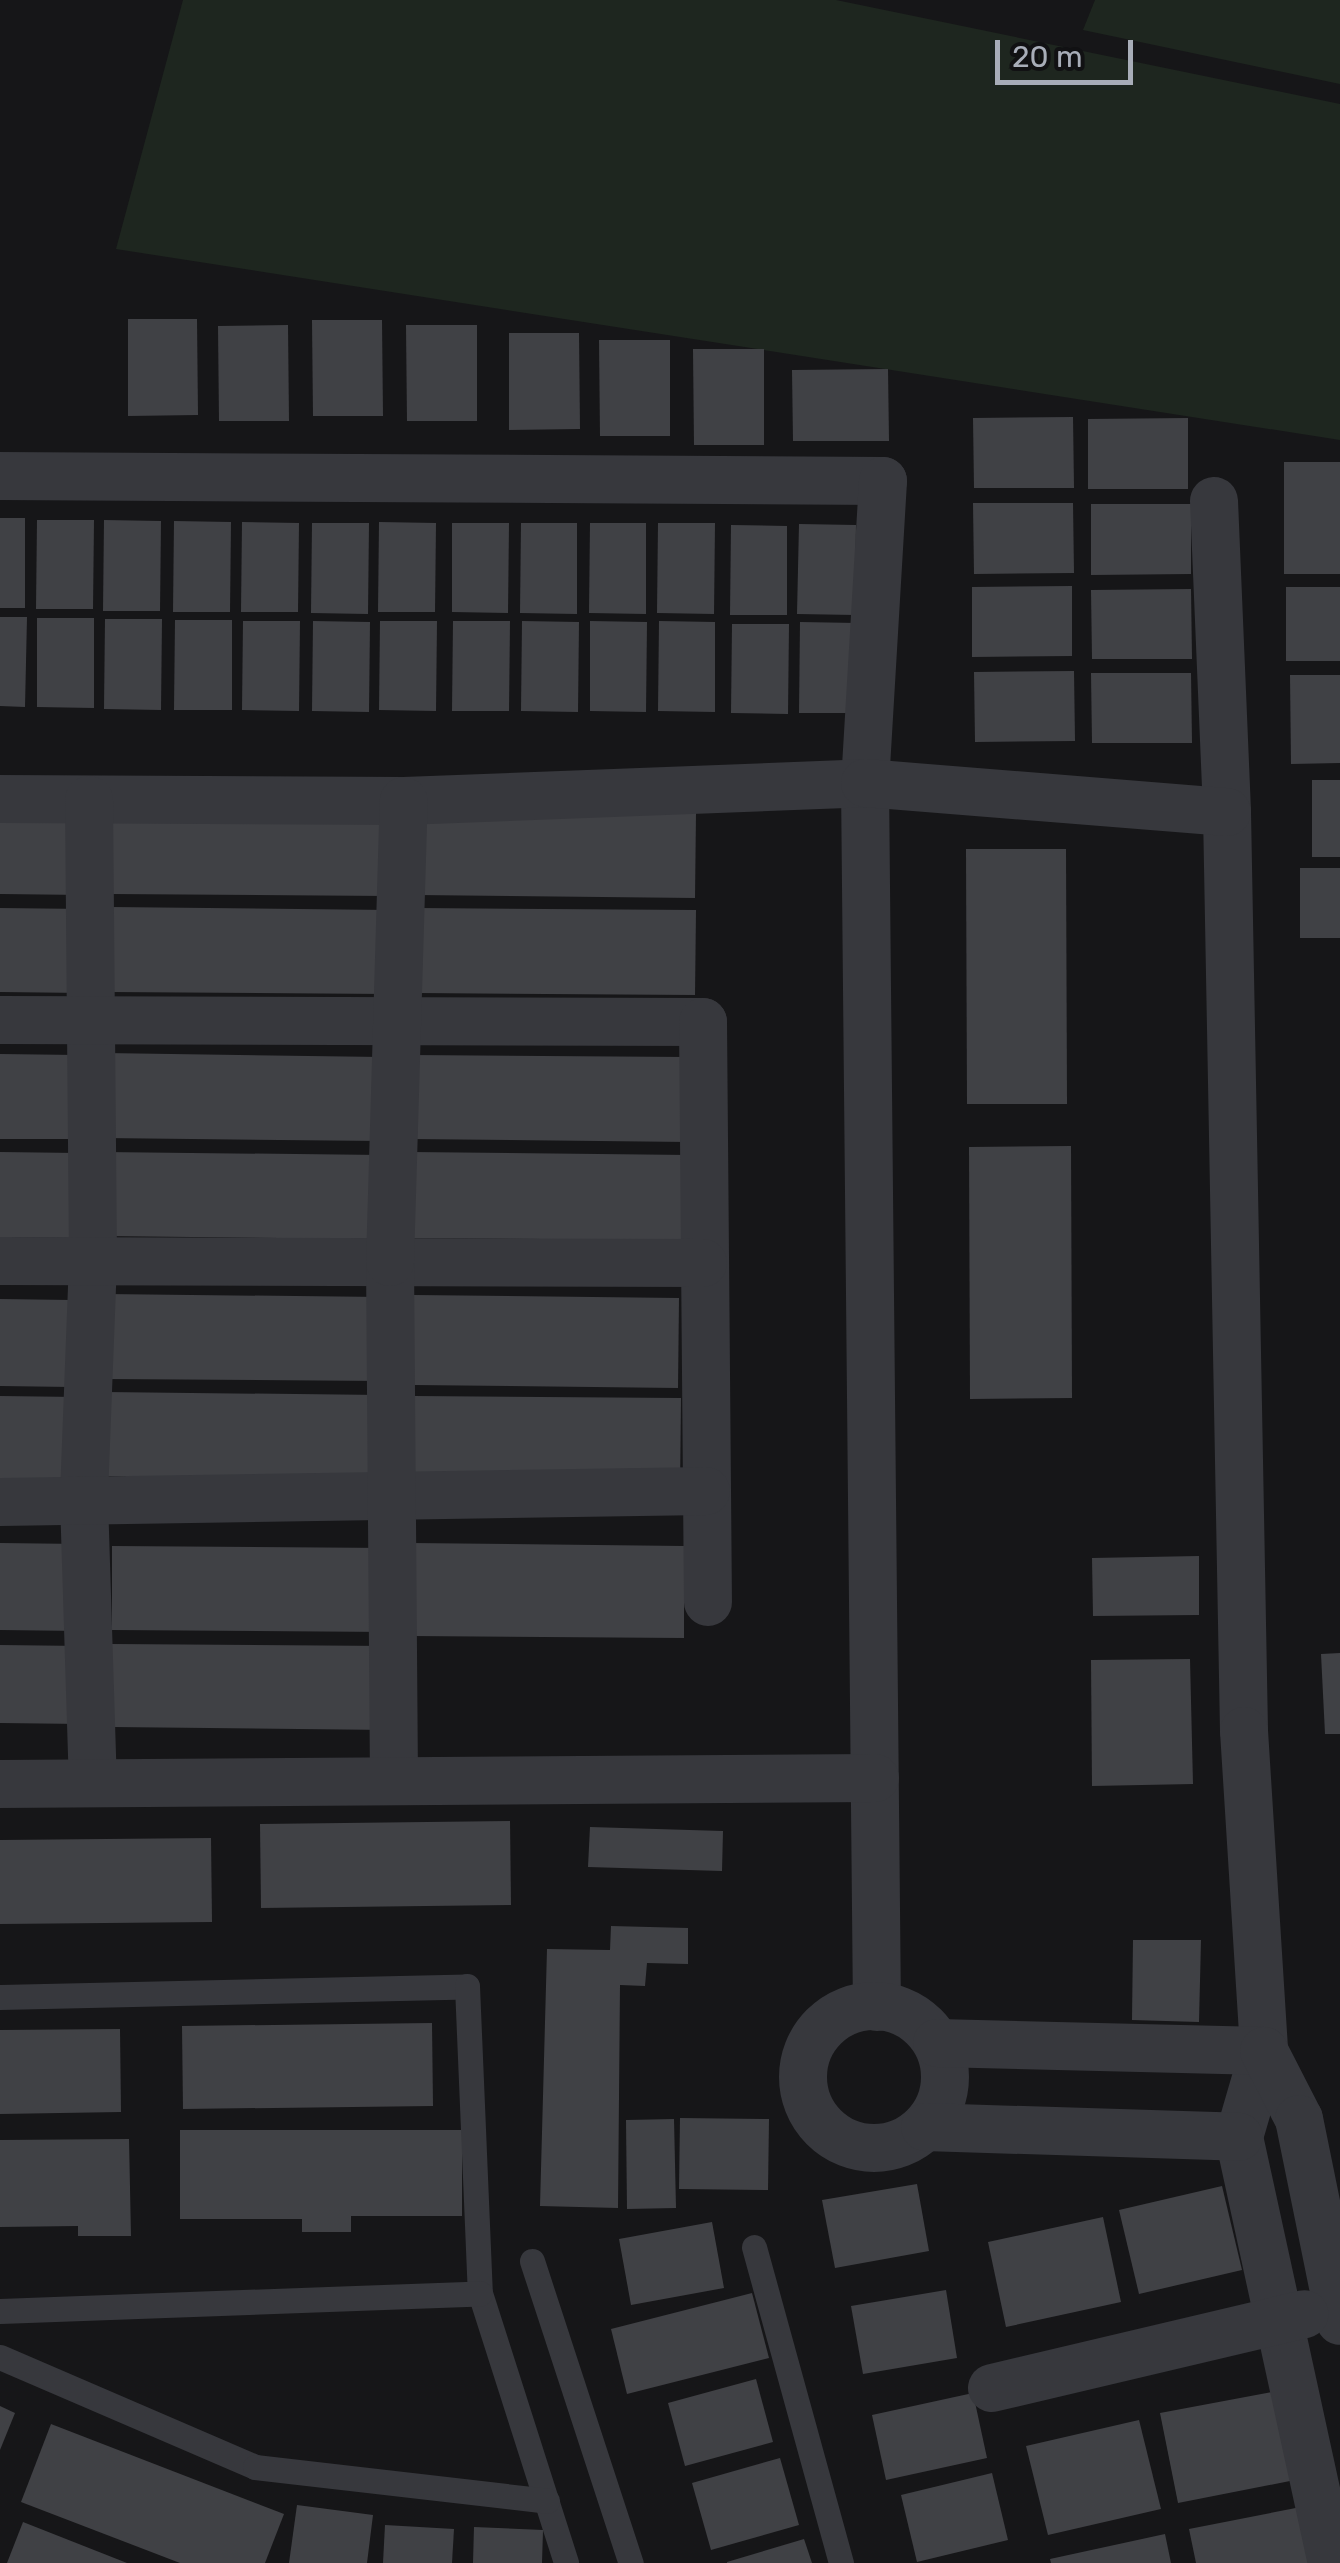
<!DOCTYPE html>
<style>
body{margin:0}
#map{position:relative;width:1340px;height:2563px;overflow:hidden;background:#161618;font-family:Rubik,sans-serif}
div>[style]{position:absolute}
.green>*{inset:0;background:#1e261f}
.building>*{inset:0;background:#404145}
.service>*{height:25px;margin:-12.5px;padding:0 12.5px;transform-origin:12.5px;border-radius:12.5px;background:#37383d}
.minor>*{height:48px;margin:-24px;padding:0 24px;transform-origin:24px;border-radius:24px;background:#37383d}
.minor>.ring{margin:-24px;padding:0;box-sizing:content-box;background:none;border:48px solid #37383d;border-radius:50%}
span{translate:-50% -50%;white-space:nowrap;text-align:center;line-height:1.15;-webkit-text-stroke:9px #111113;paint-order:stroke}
.scale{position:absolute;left:995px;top:40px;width:138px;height:45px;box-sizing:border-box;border:5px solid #a8adb8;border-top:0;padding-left:12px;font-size:30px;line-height:35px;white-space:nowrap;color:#a8adb8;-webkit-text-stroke:8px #111113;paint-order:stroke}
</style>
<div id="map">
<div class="green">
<i style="clip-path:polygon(183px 0,836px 0,1340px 104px,1340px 440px,116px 249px)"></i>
<i style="clip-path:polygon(1095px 0,1340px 0,1340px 84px,1083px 30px)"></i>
</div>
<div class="building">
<i style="clip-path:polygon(128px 319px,197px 319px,198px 415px,128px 416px)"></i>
<i style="clip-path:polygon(312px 320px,382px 320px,383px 416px,313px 416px)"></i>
<i style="clip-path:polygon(288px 325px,289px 421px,219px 421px,218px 326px)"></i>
<i style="clip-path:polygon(406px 325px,477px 325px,477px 421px,407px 421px)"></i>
<i style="clip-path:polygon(509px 333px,579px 333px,580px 429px,509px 430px)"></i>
<i style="clip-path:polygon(599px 340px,670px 340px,670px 436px,600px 436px)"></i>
<i style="clip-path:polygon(693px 349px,764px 349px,764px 445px,694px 445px)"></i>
<i style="clip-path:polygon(888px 369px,889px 441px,793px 441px,792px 370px)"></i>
<i style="clip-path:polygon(1073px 417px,1074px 488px,974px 488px,973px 418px)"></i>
<i style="clip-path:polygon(1188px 418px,1188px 489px,1088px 489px,1088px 419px)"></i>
<i style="clip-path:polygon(1284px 462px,1340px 462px,1340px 574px,1284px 574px)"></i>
<i style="clip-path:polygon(973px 503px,1073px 503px,1074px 573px,974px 574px)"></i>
<i style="clip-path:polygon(1091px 504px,1191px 504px,1191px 574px,1091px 575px)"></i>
<i style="clip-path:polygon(0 518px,25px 518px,25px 608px,0 608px)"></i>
<i style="clip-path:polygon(37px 520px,94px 520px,93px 609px,36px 609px)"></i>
<i style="clip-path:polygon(104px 520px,161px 521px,160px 611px,103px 611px)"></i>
<i style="clip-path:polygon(174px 521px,231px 522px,230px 612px,173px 612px)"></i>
<i style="clip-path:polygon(242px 522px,299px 523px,298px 612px,241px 612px)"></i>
<i style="clip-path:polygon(379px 522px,436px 523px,435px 612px,378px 612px)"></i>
<i style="clip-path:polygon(312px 523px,369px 523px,368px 614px,311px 613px)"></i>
<i style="clip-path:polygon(452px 523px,509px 523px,508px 613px,452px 612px)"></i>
<i style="clip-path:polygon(521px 523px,577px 523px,577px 614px,520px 613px)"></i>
<i style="clip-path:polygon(590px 523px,646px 523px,646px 614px,589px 613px)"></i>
<i style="clip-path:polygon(658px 523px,715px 523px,714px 614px,657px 613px)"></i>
<i style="clip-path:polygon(799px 524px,856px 525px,855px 615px,797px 614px)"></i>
<i style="clip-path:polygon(731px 525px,787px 526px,787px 615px,730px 615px)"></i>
<i style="clip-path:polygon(1072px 586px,1072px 656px,972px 657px,972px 587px)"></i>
<i style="clip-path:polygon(1286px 587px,1340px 587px,1340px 661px,1286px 661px)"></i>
<i style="clip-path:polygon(1191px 589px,1192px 659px,1092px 659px,1091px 590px)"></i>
<i style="clip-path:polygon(0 617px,27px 617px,25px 707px,0 706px)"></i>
<i style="clip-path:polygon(37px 618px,94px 618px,94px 708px,37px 707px)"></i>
<i style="clip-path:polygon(105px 619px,162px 619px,161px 710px,104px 709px)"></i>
<i style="clip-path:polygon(175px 620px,232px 620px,232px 710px,174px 710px)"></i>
<i style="clip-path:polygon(243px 621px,300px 621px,299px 711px,242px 710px)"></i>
<i style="clip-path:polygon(313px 621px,370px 622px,369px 712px,312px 711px)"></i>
<i style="clip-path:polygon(380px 621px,437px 621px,436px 711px,379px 710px)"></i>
<i style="clip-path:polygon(453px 621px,510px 621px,509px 711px,452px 711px)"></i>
<i style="clip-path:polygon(522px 621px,579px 622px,578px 712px,521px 711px)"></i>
<i style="clip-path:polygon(590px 621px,647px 622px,646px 712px,590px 711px)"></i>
<i style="clip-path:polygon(659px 621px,715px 622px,715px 712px,658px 711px)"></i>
<i style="clip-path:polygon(800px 622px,857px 623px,856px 713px,799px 713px)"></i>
<i style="clip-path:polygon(732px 624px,789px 624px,788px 714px,731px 713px)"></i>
<i style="clip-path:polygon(1074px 671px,1075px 741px,975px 742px,974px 672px)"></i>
<i style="clip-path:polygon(1091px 673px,1191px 673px,1192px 743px,1092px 743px)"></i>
<i style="clip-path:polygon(1290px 675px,1340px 675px,1340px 763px,1291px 764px)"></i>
<i style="clip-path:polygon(1312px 780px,1340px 780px,1340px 857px,1312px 857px)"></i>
<i style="clip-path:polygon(111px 809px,389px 812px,388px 896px,110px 894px)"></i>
<i style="clip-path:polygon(0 810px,85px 811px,84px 895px,0 894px)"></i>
<i style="clip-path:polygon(418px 810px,696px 813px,695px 898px,417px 895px)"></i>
<i style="clip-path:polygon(966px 849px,1066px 849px,1067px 1104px,967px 1104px)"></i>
<i style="clip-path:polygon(1300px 868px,1340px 868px,1340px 938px,1300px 938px)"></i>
<i style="clip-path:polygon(111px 907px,389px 910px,388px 994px,110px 992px)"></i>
<i style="clip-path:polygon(0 908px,86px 909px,84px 993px,0 992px)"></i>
<i style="clip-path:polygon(418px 908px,696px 910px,695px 995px,417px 993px)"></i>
<i style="clip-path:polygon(104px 1053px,382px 1057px,380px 1141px,103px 1138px)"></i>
<i style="clip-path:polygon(0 1054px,78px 1055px,78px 1139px,0 1139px)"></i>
<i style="clip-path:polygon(411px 1055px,688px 1057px,688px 1142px,410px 1139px)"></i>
<i style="clip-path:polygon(1071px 1146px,1072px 1398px,970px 1399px,969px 1147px)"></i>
<i style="clip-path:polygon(0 1152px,78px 1153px,78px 1238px,0 1237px)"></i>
<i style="clip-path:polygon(104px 1152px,382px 1155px,381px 1239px,103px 1236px)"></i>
<i style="clip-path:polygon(411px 1152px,689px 1155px,688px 1240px,411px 1238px)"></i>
<i style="clip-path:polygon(105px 1294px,382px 1297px,382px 1381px,104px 1379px)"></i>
<i style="clip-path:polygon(414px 1295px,679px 1298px,678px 1388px,413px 1385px)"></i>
<i style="clip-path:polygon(0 1299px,71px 1300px,71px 1387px,0 1386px)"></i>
<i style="clip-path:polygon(105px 1392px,382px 1395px,382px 1479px,104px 1476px)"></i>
<i style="clip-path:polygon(0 1396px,78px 1397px,77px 1488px,0 1487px)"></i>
<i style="clip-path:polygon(414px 1396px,681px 1398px,680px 1491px,413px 1489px)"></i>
<i style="clip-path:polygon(0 1543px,81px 1544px,81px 1631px,0 1630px)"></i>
<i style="clip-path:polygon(411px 1543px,684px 1546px,684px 1638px,410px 1636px)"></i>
<i style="clip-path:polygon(112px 1546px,390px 1548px,389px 1632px,112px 1630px)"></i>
<i style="clip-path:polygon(1199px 1556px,1199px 1615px,1093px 1616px,1092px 1558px)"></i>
<i style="clip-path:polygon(112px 1644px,390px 1646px,389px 1730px,112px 1727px)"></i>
<i style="clip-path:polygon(0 1645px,83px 1646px,82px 1724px,0 1723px)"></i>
<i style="clip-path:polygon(1340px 1653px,1340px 1734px,1325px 1734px,1321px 1654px)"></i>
<i style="clip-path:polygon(1190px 1659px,1193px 1784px,1092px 1786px,1091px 1660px)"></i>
<i style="clip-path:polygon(510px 1821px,511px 1905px,261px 1908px,260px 1824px)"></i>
<i style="clip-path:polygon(590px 1827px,723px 1831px,722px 1871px,588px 1867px)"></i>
<i style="clip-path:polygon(211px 1838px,212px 1922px,0 1924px,0 1840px)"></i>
<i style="clip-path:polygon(611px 1926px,688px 1928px,688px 1964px,647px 1963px,645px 1986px,620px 1985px,618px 2208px,540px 2206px,547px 1949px,610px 1950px)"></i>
<i style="clip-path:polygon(1133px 1940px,1201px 1940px,1199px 2022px,1132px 2020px)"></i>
<i style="clip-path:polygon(432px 2023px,433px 2106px,183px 2109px,182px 2026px)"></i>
<i style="clip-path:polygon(120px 2029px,121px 2112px,0 2114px,0 2030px)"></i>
<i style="clip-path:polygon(680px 2118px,769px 2119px,768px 2190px,679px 2189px)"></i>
<i style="clip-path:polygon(674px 2119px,676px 2208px,627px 2209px,626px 2120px)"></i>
<i style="clip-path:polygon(180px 2130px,462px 2130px,462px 2216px,351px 2216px,351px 2232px,302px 2232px,302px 2219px,180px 2219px)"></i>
<i style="clip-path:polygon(129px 2139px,131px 2236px,78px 2236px,78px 2226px,0 2227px,0 2140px)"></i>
<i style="clip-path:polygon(917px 2184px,929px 2251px,835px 2268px,822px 2200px)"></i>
<i style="clip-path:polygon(1222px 2186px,1242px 2270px,1139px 2294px,1119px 2210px)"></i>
<i style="clip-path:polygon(1103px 2217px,1121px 2302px,1006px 2327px,988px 2242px)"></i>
<i style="clip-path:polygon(712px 2222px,724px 2288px,631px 2305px,619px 2239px)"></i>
<i style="clip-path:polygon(946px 2290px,957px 2358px,863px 2374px,851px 2306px)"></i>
<i style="clip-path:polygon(752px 2293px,769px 2358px,627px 2394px,611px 2329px)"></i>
<i style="clip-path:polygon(756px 2379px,773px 2442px,685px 2466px,668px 2403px)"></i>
<i style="clip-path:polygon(1277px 2391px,1295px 2480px,1178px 2503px,1160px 2413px)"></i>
<i style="clip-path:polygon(973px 2393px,987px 2458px,886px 2480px,872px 2415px)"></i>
<i style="clip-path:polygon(0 2406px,15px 2413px,0 2450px)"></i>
<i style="clip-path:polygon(1139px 2420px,1161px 2509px,1048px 2535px,1026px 2446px)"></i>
<i style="clip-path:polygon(51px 2424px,284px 2514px,265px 2563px,180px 2563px,21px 2502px)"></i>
<i style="clip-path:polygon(780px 2458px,799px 2525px,711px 2550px,692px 2483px)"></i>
<i style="clip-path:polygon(992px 2473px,1008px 2540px,917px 2562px,901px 2495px)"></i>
<i style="clip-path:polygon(297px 2505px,373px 2515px,367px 2563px,289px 2563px)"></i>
<i style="clip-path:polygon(1306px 2506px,1317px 2563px,1196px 2563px,1189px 2529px)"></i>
<i style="clip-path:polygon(23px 2522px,127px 2563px,7px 2563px)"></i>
<i style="clip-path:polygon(385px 2525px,454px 2529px,452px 2563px,383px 2563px)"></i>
<i style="clip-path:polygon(474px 2527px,543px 2530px,542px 2563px,473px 2563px)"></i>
<i style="clip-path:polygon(1165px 2534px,1171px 2563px,1051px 2563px,1050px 2559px)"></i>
<i style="clip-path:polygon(804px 2539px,812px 2563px,727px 2563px,727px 2562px)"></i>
</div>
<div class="service">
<i style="left:0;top:1997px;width:467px;rotate:-1.3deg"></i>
<i style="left:467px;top:1986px;width:307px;rotate:87.6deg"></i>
<i style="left:480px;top:2293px;width:283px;rotate:72.3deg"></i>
<i style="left:754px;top:2247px;width:328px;rotate:74.6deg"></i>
<i style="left:532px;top:2261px;width:318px;rotate:71.9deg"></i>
<i style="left:0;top:2311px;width:480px;rotate:-2.1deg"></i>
<i style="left:0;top:2357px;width:278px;rotate:23.3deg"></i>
<i style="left:255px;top:2467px;width:294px;rotate:6.6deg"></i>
</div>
<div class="minor">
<i style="left:0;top:476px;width:883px;rotate:0.32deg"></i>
<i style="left:883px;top:481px;width:303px;rotate:93.4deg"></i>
<i style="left:865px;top:783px;width:1224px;rotate:89.44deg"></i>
<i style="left:1214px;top:501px;width:311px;rotate:87.6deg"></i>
<i style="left:1227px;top:812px;width:919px;rotate:88.94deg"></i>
<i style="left:1244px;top:1731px;width:321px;rotate:86.4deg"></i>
<i style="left:1264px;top:2051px;width:90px;rotate:106.2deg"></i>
<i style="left:1239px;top:2137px;width:436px;rotate:77.7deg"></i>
<i style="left:0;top:799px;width:404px;rotate:0.3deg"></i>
<i style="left:404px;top:801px;width:461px;rotate:-2.2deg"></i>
<i style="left:865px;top:783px;width:363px;rotate:4.6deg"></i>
<i style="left:89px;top:800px;width:461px;rotate:89.5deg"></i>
<i style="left:93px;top:1261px;width:239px;rotate:92.2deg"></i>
<i style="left:84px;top:1500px;width:283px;rotate:88.2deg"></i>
<i style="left:0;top:1020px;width:703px;rotate:0.16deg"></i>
<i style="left:703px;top:1022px;width:580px;rotate:89.51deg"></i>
<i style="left:0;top:1261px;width:703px;rotate:0.16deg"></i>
<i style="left:0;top:1502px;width:706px;rotate:-0.89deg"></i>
<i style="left:394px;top:1781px;width:519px;rotate:-90.44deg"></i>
<i style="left:390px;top:1262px;width:461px;rotate:-88.3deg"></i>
<i style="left:0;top:1784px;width:875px;rotate:-0.39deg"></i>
<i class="ring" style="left:803px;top:2006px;width:94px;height:94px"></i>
<i style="left:937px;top:2043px;width:327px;rotate:1.4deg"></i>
<i style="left:1264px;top:2051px;width:76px;rotate:62.8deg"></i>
<i style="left:1299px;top:2119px;width:206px;rotate:78.5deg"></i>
<i style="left:925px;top:2127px;width:314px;rotate:1.8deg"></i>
<i style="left:992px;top:2388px;width:321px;rotate:-13.3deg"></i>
</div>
<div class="scale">20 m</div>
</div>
